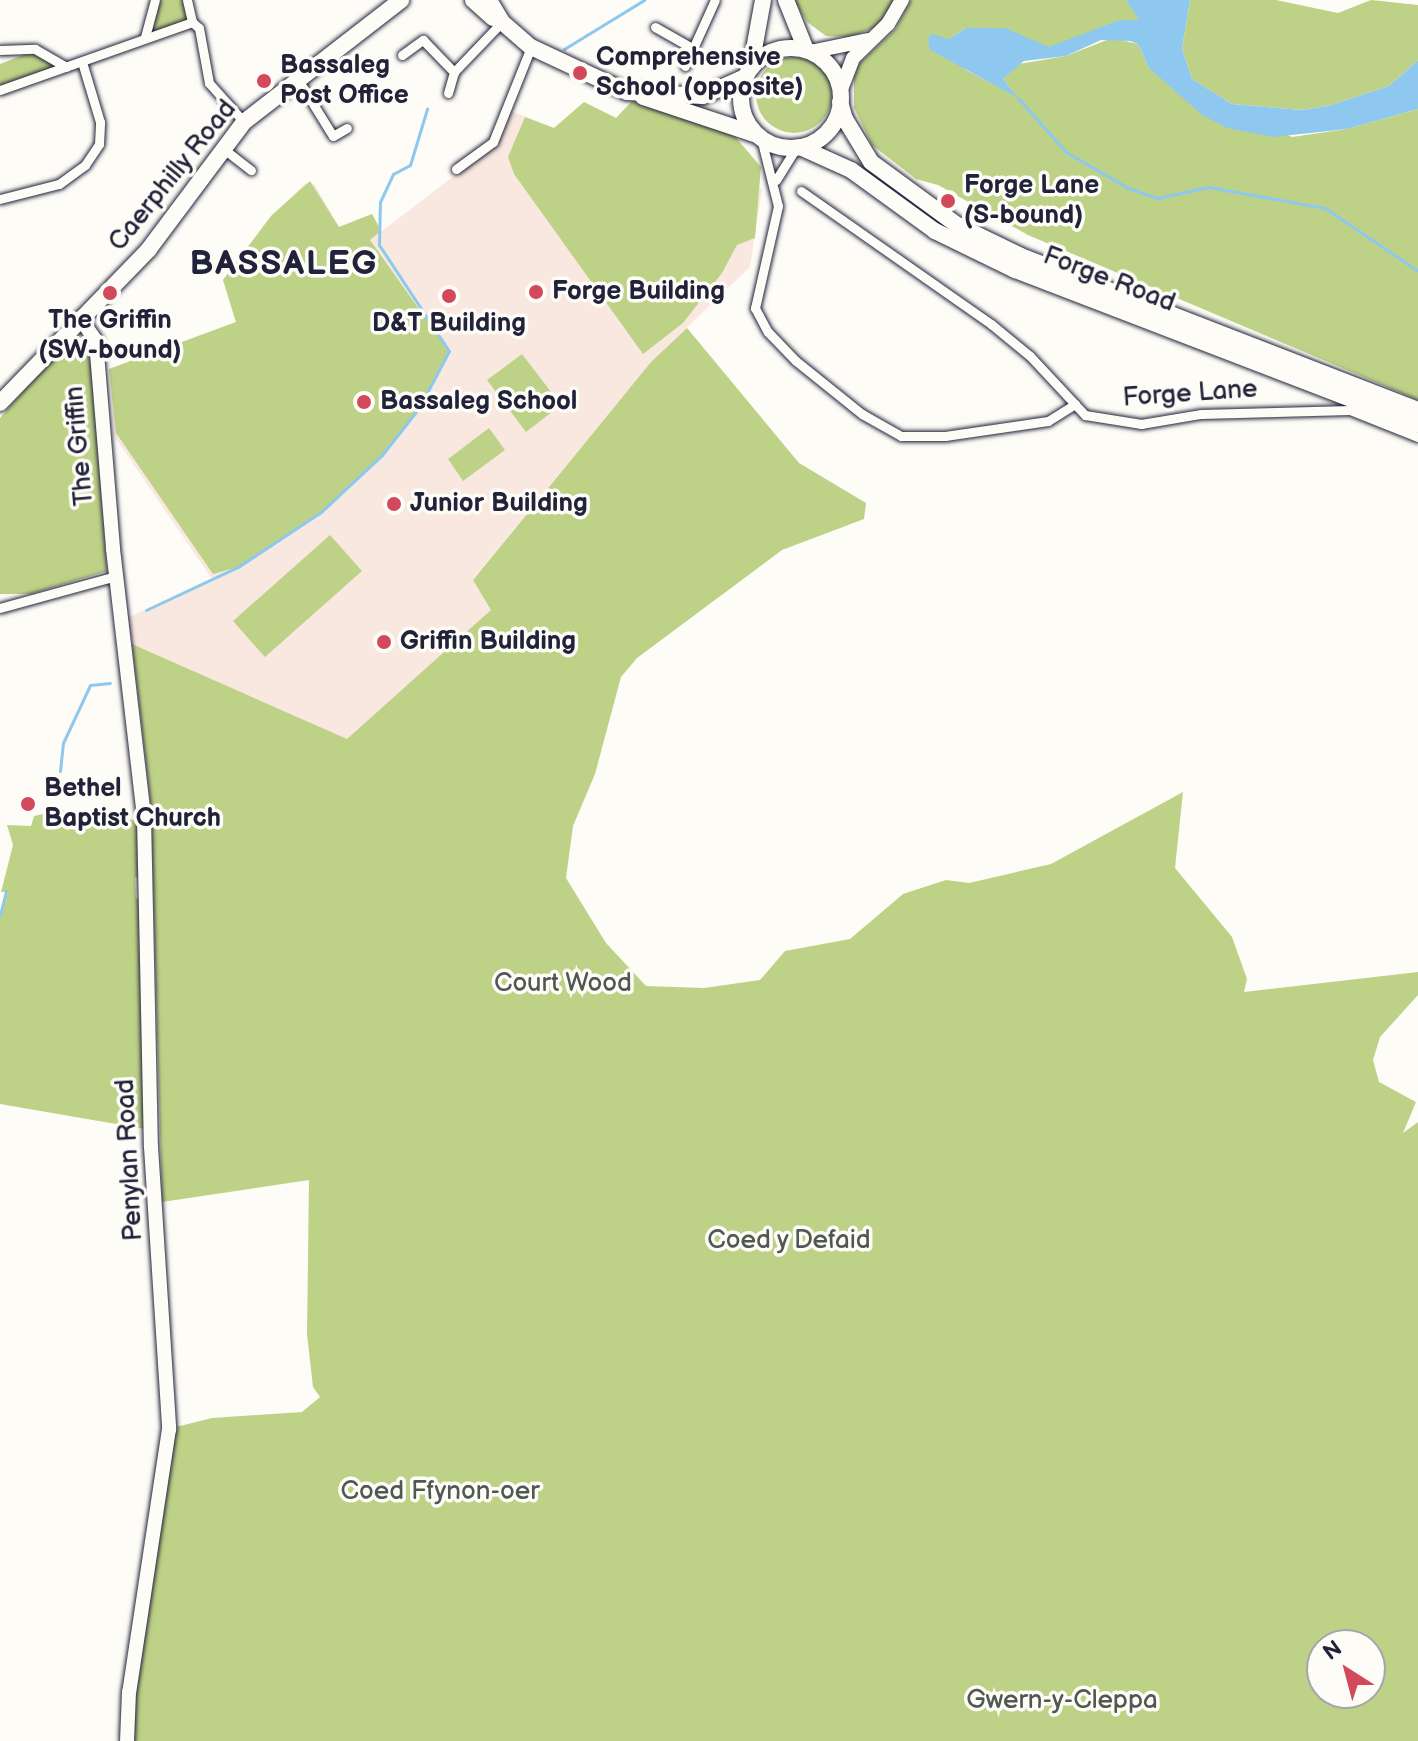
<!DOCTYPE html>
<style>
body{margin:0}
#map{position:relative;width:1418px;height:1741px;overflow:hidden;background:#fdfcf7;font-family:"Balsamiq Sans",sans-serif}
div>[style]{position:absolute}
.built>*{inset:0;background:#f9e8df}
.green>*{inset:0;background:#bed287}
.round{border-radius:50%}
.water>*{inset:0;background:#8fc8ee}
.stream>*{height:3px;margin:-1.5px;padding:0 1.5px;transform-origin:1.5px;border-radius:1.5px;background:#8fc8ee}
.roads{filter:drop-shadow(0 0 2px #22223b) drop-shadow(0 0 2px #22223b)}
.street>*{height:9px;margin:-4.5px;padding:0 4.5px;transform-origin:4.5px;border-radius:4.5px;background:#fdfcf7}
.secondary>*{height:14px;margin:-7px;padding:0 7px;transform-origin:7px;border-radius:7px;background:#fdfcf7}
.primary>*{height:16px;margin:-8px;padding:0 8px;transform-origin:8px;border-radius:8px;background:#fdfcf7}
.primary>.ring{margin:-8px;padding:0;box-sizing:content-box;background:none;border:16px solid #fdfcf7;border-radius:50%}
.dots>*{width:22px;height:22px;translate:-50% -50%;box-sizing:border-box;border:4px solid #fdfcf7;border-radius:50%}
span{translate:-50% -50%;white-space:nowrap;text-align:center;line-height:1.15;-webkit-text-stroke:7px #fdfcf7;paint-order:stroke}
.poi-label{font-size:26px;color:#22223b;font-weight:700}
.left{translate:0 -50%;text-align:left}
.street-label{font-size:26px;color:#22223b}
.park-label{font-size:26px;color:#515752}
.district-label{font-size:34px;color:#22223b;font-weight:700;letter-spacing:2px}
.north{position:absolute;left:1306px;top:1629px;width:80px;height:80px;box-sizing:border-box;background:#fdfcf7;border:2px solid #a5a5ac;border-radius:50%;rotate:324deg;font-size:22px;font-weight:700;line-height:32px;text-align:center;color:#22223b}
.north::after{content:'';display:block;margin:auto;width:28px;height:36px;background:#d1495b;clip-path:polygon(50% 0,100% 100%,50% 72%,0 100%)}
</style>
<div id="map">
<div class="built">
<i style="clip-path:polygon(584px 102px,762px 189px,750px 267px,651px 362px,473px 579px,492px 610px,347px 740px,132px 644px,127px 618px,212px 579px,114px 436px,109px 369px,236px 322px,223px 280px,271px 216px,306px 183px,315px 185px,339px 227px,372px 214px,382px 231px,496px 144px,508px 110px,554px 128px)"></i>
</div>
<div class="green">
<i style="clip-path:polygon(155px 0,187px 0,192px 22px,145px 37px)"></i>
<i style="clip-path:polygon(794px 0,895px 0,876px 27px,849px 37px,826px 36px,807px 22px)"></i>
<i style="clip-path:polygon(911px 0,1126px 0,1140px 20px,1049px 48px,966px 28px,949px 39px,928px 40px,966px 70px,1016px 96px,1003px 79px,1019px 64px,1066px 56px,1112px 38px,1138px 44px,1149px 68px,1170px 85px,1292px 137px,1347px 129px,1418px 109px,1418px 400px,1028px 235px,938px 185px,916px 179px,872px 145px,854px 108px,854px 78px,859px 64px,896px 29px)"></i>
<i style="clip-path:polygon(1190px 0,1276px 0,1338px 13px,1371px 0,1418px 5px,1418px 60px,1389px 86px,1328px 106px,1301px 110px,1232px 104px,1192px 79px,1182px 49px)"></i>
<i style="clip-path:polygon(16px 47px,35px 49px,66px 67px,0 90px,0 64px,23px 55px)"></i>
<i class="round" style="left:756px;top:57px;width:76px;height:76px"></i>
<i style="clip-path:polygon(632px 101px,732px 133px,761px 167px,755px 238px,737px 245px,722px 273px,683px 323px,643px 354px,514px 174px,508px 157px,525px 117px,554px 128px,584px 102px,616px 118px)"></i>
<i style="clip-path:polygon(310px 181px,339px 227px,372px 214px,381px 231px,370px 240px,449px 351px,419px 408px,382px 455px,321px 512px,238px 567px,213px 574px,116px 433px,109px 369px,236px 322px,223px 280px,271px 216px)"></i>
<i style="clip-path:polygon(evenodd,687px 328px,799px 463px,866px 503px,864px 519px,782px 550px,637px 658px,621px 677px,595px 774px,573px 826px,566px 878px,606px 943px,646px 986px,704px 988px,760px 980px,785px 951px,850px 939px,903px 894px,946px 880px,969px 883px,1051px 864px,1183px 792px,1175px 868px,1232px 937px,1247px 979px,1244px 992px,1418px 972px,1418px 995px,1380px 1037px,1373px 1060px,1379px 1082px,1416px 1102px,1403px 1133px,1418px 1122px,1418px 1741px,132px 1741px,135px 1689px,176px 1427px,212px 1418px,302px 1412px,320px 1397px,313px 1387px,307px 1334px,309px 1180px,162px 1202px,151px 806px,132px 644px,347px 739px,491px 610px,473px 580px,651px 362px,687px 328px,1322px 1645px,1370px 1645px,1370px 1693px,1322px 1693px,1322px 1645px)"></i>
<i style="clip-path:polygon(83px 340px,91px 353px,107px 571px,31px 594px,0 594px,0 418px,57px 352px)"></i>
<i style="clip-path:polygon(522px 354px,561px 405px,526px 432px,487px 380px)"></i>
<i style="clip-path:polygon(489px 428px,505px 450px,463px 481px,448px 459px)"></i>
<i style="clip-path:polygon(330px 535px,362px 571px,265px 657px,233px 621px)"></i>
<i style="clip-path:polygon(61px 810px,141px 821px,143px 876px,135px 878px,136px 898px,143px 900px,145px 1129px,0 1104px,0 915px,6px 892px,1px 892px,13px 845px,7px 825px,31px 826px,34px 816px)"></i>
</div>
<div class="water">
<i style="clip-path:polygon(1126px 0,1190px 0,1182px 49px,1192px 79px,1232px 104px,1301px 110px,1328px 106px,1389px 86px,1418px 60px,1418px 109px,1347px 129px,1273px 137px,1227px 128px,1202px 115px,1149px 68px,1138px 44px,1130px 41px,1101px 40px,1066px 56px,1024px 61px,1003px 79px,1018px 98px,930px 50px,928px 40px,931px 34px,949px 39px,966px 28px,1005px 28px,1049px 47px,1119px 20px,1139px 20px)"></i>
</div>
<div class="stream">
<i style="left:564px;top:49px;width:94px;rotate:-31.5deg"></i>
<i style="left:1018px;top:98px;width:72px;rotate:48.4deg"></i>
<i style="left:1066px;top:152px;width:72px;rotate:30.1deg"></i>
<i style="left:1128px;top:188px;width:31px;rotate:19deg"></i>
<i style="left:1157px;top:198px;width:53px;rotate:-11.9deg"></i>
<i style="left:1209px;top:187px;width:118px;rotate:10.3deg"></i>
<i style="left:1325px;top:208px;width:112px;rotate:34.1deg"></i>
<i style="left:146px;top:610px;width:102px;rotate:-25.1deg"></i>
<i style="left:238px;top:567px;width:100px;rotate:-33.5deg"></i>
<i style="left:321px;top:512px;width:83px;rotate:-43.1deg"></i>
<i style="left:382px;top:455px;width:60px;rotate:-51.8deg"></i>
<i style="left:419px;top:408px;width:64px;rotate:-62.2deg"></i>
<i style="left:449px;top:351px;width:127px;rotate:-123.4deg"></i>
<i style="left:379px;top:245px;width:43px;rotate:-88.7deg"></i>
<i style="left:380px;top:202px;width:31px;rotate:-65deg"></i>
<i style="left:393px;top:174px;width:19px;rotate:-28deg"></i>
<i style="left:410px;top:165px;width:59px;rotate:-73.1deg"></i>
<i style="left:60px;top:771px;width:28px;rotate:-84deg"></i>
<i style="left:63px;top:743px;width:64px;rotate:-65deg"></i>
<i style="left:90px;top:685px;width:20px;rotate:-6deg"></i>
<i style="left:0;top:915px;width:25px;rotate:-76deg"></i>
</div>
<div class="roads">
<div class="street">
<i style="left:187px;top:0;width:23px;rotate:77deg"></i>
<i style="left:192px;top:22px;width:9px;rotate:41deg"></i>
<i style="left:199px;top:28px;width:56px;rotate:79.7deg"></i>
<i style="left:209px;top:83px;width:52px;rotate:48.1deg"></i>
<i style="left:655px;top:27px;width:43px;rotate:29.6deg"></i>
<i style="left:145px;top:37px;width:38px;rotate:-75deg"></i>
<i style="left:0;top:50px;width:35px;rotate:-2deg"></i>
<i style="left:35px;top:49px;width:36px;rotate:30deg"></i>
<i style="left:402px;top:55px;width:26px;rotate:-36deg"></i>
<i style="left:423px;top:40px;width:45px;rotate:45.9deg"></i>
<i style="left:685px;top:66px;width:72px;rotate:-65.6deg"></i>
<i style="left:297px;top:78px;width:68px;rotate:58.2deg"></i>
<i style="left:333px;top:136px;width:16px;rotate:-30deg"></i>
<i style="left:0;top:90px;width:204px;rotate:-19.5deg"></i>
<i style="left:448px;top:93px;width:22px;rotate:-74deg"></i>
<i style="left:454px;top:72px;width:69px;rotate:-46.2deg"></i>
<i style="left:761px;top:138px;width:70px;rotate:76deg"></i>
<i style="left:778px;top:206px;width:105px;rotate:102.7deg"></i>
<i style="left:755px;top:308px;width:27px;rotate:62deg"></i>
<i style="left:768px;top:332px;width:40px;rotate:46deg"></i>
<i style="left:796px;top:361px;width:85px;rotate:38.8deg"></i>
<i style="left:862px;top:414px;width:45px;rotate:29.4deg"></i>
<i style="left:901px;top:436px;width:44px"></i>
<i style="left:945px;top:436px;width:104px;rotate:-8.3deg"></i>
<i style="left:1048px;top:421px;width:32px;rotate:-32deg"></i>
<i style="left:225px;top:150px;width:33px;rotate:38deg"></i>
<i style="left:456px;top:169px;width:46px;rotate:-36.1deg"></i>
<i style="left:493px;top:142px;width:102px;rotate:-68.2deg"></i>
<i style="left:776px;top:180px;width:39px;rotate:-58deg"></i>
<i style="left:801px;top:191px;width:232px;rotate:35deg"></i>
<i style="left:991px;top:324px;width:50px;rotate:39.4deg"></i>
<i style="left:1030px;top:356px;width:81px;rotate:47deg"></i>
<i style="left:1085px;top:415px;width:57px;rotate:9.1deg"></i>
<i style="left:1141px;top:424px;width:61px;rotate:-9.5deg"></i>
<i style="left:1201px;top:414px;width:149px;rotate:-1.5deg"></i>
<i style="left:1350px;top:410px;width:73px;rotate:21.7deg"></i>
<i style="left:0;top:199px;width:61px;rotate:-14.3deg"></i>
<i style="left:59px;top:184px;width:32px;rotate:-36deg"></i>
<i style="left:85px;top:165px;width:25px;rotate:-56deg"></i>
<i style="left:99px;top:144px;width:22px;rotate:-87deg"></i>
<i style="left:100px;top:122px;width:63px;rotate:-106.7deg"></i>
<i style="left:0;top:608px;width:120px;rotate:-15.4deg"></i>
</div>
<div class="secondary">
<i style="left:810px;top:52px;width:59px;rotate:-11.7deg"></i>
<i style="left:840px;top:92px;width:36px;rotate:-69deg"></i>
<i style="left:853px;top:58px;width:49px;rotate:-44.2deg"></i>
<i style="left:888px;top:24px;width:28px;rotate:-60deg"></i>
<i style="left:80px;top:318px;width:28px;rotate:55deg"></i>
<i style="left:96px;top:341px;width:209px;rotate:85.3deg"></i>
<i style="left:113px;top:549px;width:270px;rotate:83.4deg"></i>
<i style="left:144px;top:817px;width:330px;rotate:88.8deg"></i>
<i style="left:151px;top:1147px;width:283px;rotate:86.3deg"></i>
<i style="left:169px;top:1429px;width:266px;rotate:98.6deg"></i>
<i style="left:129px;top:1692px;width:49px;rotate:92.3deg"></i>
</div>
<div class="primary">
<i style="left:473px;top:0;width:27px;rotate:42deg"></i>
<i style="left:489px;top:0;width:26px;rotate:59deg"></i>
<i style="left:502px;top:22px;width:38px;rotate:41deg"></i>
<i style="left:531px;top:47px;width:106px;rotate:25.1deg"></i>
<i style="left:627px;top:92px;width:76px;rotate:3deg"></i>
<i style="left:703px;top:96px;width:46px;rotate:-24.3deg"></i>
<i style="left:786px;top:0;width:54px;rotate:68.2deg"></i>
<i class="ring" style="left:741px;top:48px;width:84px;height:84px"></i>
<i style="left:751px;top:66px;width:67px;rotate:-79.7deg"></i>
<i style="left:643px;top:97px;width:120px;rotate:18.4deg"></i>
<i style="left:840px;top:102px;width:18px;rotate:74deg"></i>
<i style="left:845px;top:119px;width:50px;rotate:58.8deg"></i>
<i style="left:871px;top:162px;width:107px;rotate:36.2deg"></i>
<i style="left:957px;top:225px;width:71px;rotate:25.8deg"></i>
<i style="left:1021px;top:256px;width:426px;rotate:21.2deg"></i>
<i style="left:800px;top:147px;width:56px;rotate:24.3deg"></i>
<i style="left:851px;top:170px;width:104px;rotate:36deg"></i>
<i style="left:935px;top:231px;width:89px;rotate:26deg"></i>
<i style="left:1015px;top:270px;width:432px;rotate:21deg"></i>
<i style="left:0;top:403px;width:214px;rotate:-45.9deg"></i>
<i style="left:149px;top:249px;width:159px;rotate:-53.2deg"></i>
<i style="left:244px;top:122px;width:199px;rotate:-37.8deg"></i>
</div>
</div>
<div class="dots">
<i style="left:580px;top:73px;background:#d1495b"></i>
<i style="left:264px;top:81px;background:#d1495b"></i>
<i style="left:948px;top:201px;background:#d1495b"></i>
<i style="left:536px;top:292px;background:#d1495b"></i>
<i style="left:110px;top:293px;background:#d1495b"></i>
<i style="left:449px;top:296px;background:#d1495b"></i>
<i style="left:364px;top:402px;background:#d1495b"></i>
<i style="left:394px;top:504px;background:#d1495b"></i>
<i style="left:384px;top:642px;background:#d1495b"></i>
<i style="left:28px;top:804px;background:#d1495b"></i>
</div>
<div class="poi-label">
<span class="left" style="left:596px;top:73px">Comprehensive<br>School (opposite)</span>
<span class="left" style="left:280px;top:81px">Bassaleg<br>Post Office</span>
<span class="left" style="left:964px;top:201px">Forge Lane<br>(S-bound)</span>
<span class="left" style="left:552px;top:292px">Forge Building</span>
<span style="left:110px;top:336px">The Griffin<br>(SW-bound)</span>
<span style="left:449px;top:324px">D&amp;T Building</span>
<span class="left" style="left:380px;top:402px">Bassaleg School</span>
<span class="left" style="left:410px;top:504px">Junior Building</span>
<span class="left" style="left:400px;top:642px">Griffin Building</span>
<span class="left" style="left:44px;top:804px">Bethel<br>Baptist Church</span>
</div>
<div class="street-label">
<span style="left:173px;top:176px;rotate:-51deg">Caerphilly Road</span>
<span style="left:1109px;top:280px;rotate:21deg">Forge Road</span>
<span style="left:1190px;top:394px;rotate:-4deg">Forge Lane</span>
<span style="left:80px;top:446px;rotate:-95deg">The Griffin</span>
<span style="left:130px;top:1160px;rotate:-93deg">Penylan Road</span>
</div>
<div class="park-label">
<span style="left:563px;top:984px">Court Wood</span>
<span style="left:789px;top:1241px">Coed y Defaid</span>
<span style="left:440px;top:1492px">Coed Ffynon-oer</span>
<span style="left:1062px;top:1701px">Gwern-y-Cleppa</span>
</div>
<div class="district-label">
<span style="left:284px;top:264px">BASSALEG</span>
</div>
<div class="north">N</div>
</div>
